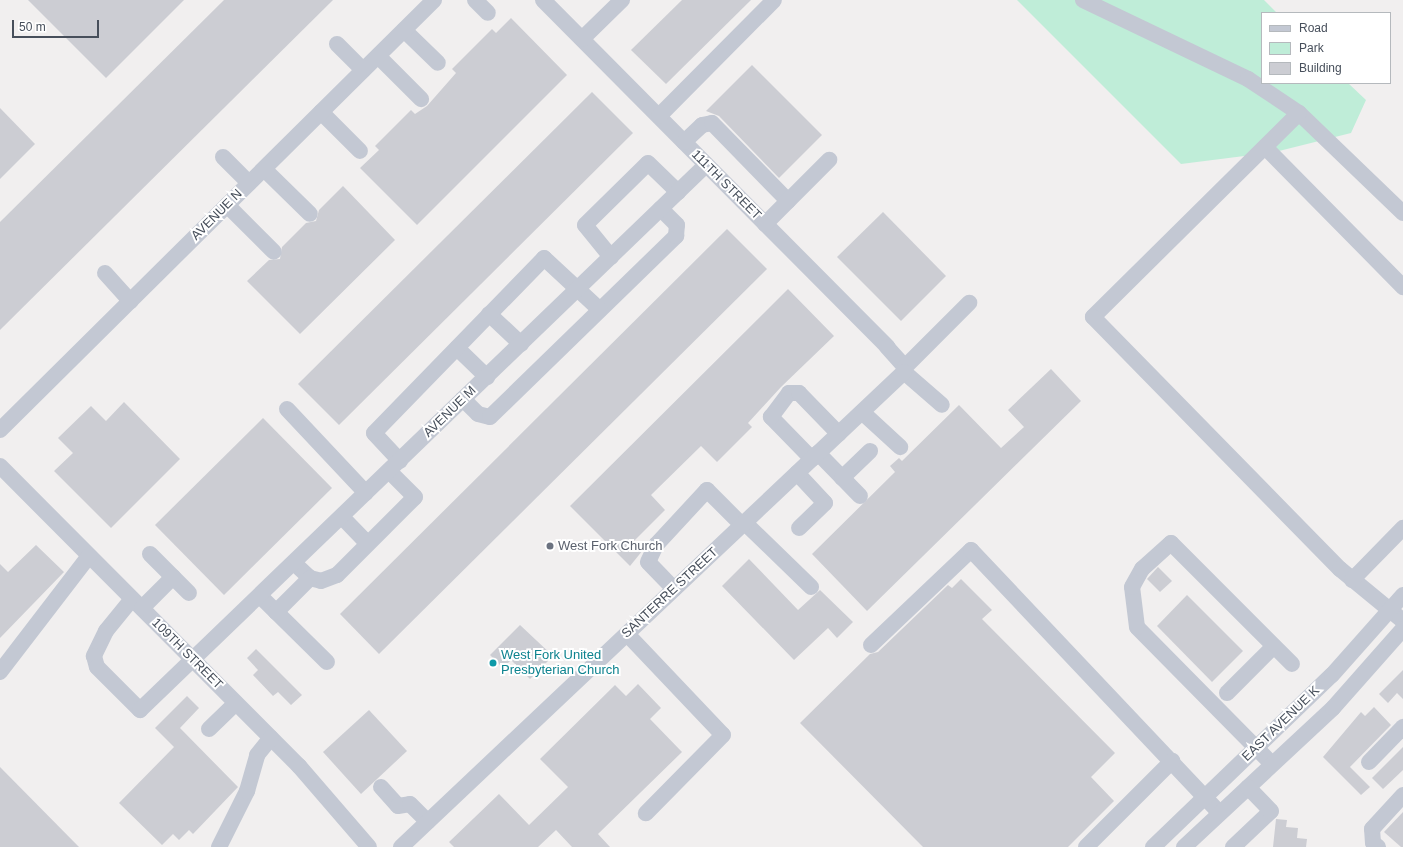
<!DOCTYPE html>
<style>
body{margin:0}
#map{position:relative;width:1403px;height:847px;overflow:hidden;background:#f1efef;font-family:Arial,sans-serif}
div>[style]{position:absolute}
.green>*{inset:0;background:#bfedd8}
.building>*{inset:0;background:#cccdd3}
.minor>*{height:16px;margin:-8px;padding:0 8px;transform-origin:8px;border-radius:8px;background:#c3c8d3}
.dots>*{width:11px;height:11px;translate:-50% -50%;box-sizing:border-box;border:2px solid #fff;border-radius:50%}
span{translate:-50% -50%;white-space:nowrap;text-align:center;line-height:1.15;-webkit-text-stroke:4px #fff;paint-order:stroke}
.street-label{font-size:13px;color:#474f5b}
.worship-label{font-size:13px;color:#5b616d}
.left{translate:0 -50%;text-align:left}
.culture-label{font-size:13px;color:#0d838f}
.legend{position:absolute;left:1261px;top:12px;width:130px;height:72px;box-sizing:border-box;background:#fff;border:1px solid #b5b9bd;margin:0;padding:5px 7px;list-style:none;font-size:12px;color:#474f5b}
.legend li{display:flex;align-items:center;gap:8px;height:20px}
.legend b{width:20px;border:1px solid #b5b9bd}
.scale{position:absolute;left:12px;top:20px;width:87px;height:18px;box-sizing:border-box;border:2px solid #474f5b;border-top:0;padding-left:5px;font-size:12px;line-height:14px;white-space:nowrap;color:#474f5b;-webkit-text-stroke:3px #fff;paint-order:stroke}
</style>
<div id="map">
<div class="green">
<i style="clip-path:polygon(1017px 0,1264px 0,1277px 13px,1262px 13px,1262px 83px,1348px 83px,1366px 100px,1351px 133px,1275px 152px,1181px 164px)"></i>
</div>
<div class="building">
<i style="clip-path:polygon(28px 0,184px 0,106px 78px)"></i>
<i style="clip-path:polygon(224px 0,333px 0,0 330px,0 222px)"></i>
<i style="clip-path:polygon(682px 0,751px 0,666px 84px,631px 50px)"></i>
<i style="clip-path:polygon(511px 18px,567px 75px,417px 225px,360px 168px,379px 150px,375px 146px,411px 110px,415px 114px,427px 106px,456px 73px,452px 69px,492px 29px,496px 33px)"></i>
<i style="clip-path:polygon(752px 65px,822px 135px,779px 178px,719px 116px,706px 111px)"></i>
<i style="clip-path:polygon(592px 92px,633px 133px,339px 425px,298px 384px)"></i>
<i style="clip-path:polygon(0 108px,35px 144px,0 179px)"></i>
<i style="clip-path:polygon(343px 186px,395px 240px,300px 334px,247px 281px,269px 260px,280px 259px,282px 247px,306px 223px,316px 221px,319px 210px)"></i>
<i style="clip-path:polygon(883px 212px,946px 276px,901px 321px,837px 257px)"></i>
<i style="clip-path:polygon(727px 229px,767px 269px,379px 654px,340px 614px)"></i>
<i style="clip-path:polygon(788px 289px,834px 336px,781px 387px,748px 423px,752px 427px,717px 462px,701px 446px,651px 495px,665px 510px,634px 541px,643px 550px,630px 566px,570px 506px)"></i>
<i style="clip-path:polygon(1051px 369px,1081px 401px,867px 611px,812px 554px,895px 472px,890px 466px,899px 458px,902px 461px,959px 405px,1001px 448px,1024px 427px,1008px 410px)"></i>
<i style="clip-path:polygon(124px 402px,180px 459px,111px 528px,54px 471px,73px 453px,58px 438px,91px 406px,106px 421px)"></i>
<i style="clip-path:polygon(263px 418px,332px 488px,224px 595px,155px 525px)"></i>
<i style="clip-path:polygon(36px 545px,64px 572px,0 638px,0 564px,8px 572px)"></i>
<i style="clip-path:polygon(749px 559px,798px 610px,820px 590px,853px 622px,837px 638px,828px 628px,794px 660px,722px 586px)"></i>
<i style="clip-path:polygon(1158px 567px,1172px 581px,1160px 592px,1147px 579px)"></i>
<i style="clip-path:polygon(961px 579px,992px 610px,982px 619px,1115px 753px,1091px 777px,1114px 801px,1068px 847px,923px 847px,800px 723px,870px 654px,878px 652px,948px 585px,952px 588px)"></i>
<i style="clip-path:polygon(1187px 595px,1243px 651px,1212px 682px,1157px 626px)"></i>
<i style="clip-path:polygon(520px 625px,553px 656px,530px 679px,511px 660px,503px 668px,490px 655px)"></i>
<i style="clip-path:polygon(256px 649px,302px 695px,291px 705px,278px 692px,273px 696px,253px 675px,258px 670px,247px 658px)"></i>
<i style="clip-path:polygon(1403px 670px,1403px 699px,1397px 693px,1388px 703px,1379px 694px)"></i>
<i style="clip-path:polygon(638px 684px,661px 708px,650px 719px,682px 752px,598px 834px,610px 847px,572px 847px,556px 830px,538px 847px,454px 847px,449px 842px,499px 794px,529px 825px,568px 787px,540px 759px,615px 685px,626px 696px)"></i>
<i style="clip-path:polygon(187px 696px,199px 708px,180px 728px,238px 787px,193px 834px,189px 830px,179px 840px,173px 834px,162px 845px,119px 803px,174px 747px,155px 728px)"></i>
<i style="clip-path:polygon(1374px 707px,1391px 725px,1350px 767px,1370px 787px,1361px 795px,1323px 757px,1361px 712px,1365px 716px)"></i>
<i style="clip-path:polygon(369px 710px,407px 751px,361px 794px,323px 752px)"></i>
<i style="clip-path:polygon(1403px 747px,1403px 770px,1383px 789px,1372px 778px)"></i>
<i style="clip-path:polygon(0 767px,79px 847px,0 847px)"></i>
<i style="clip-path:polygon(1403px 812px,1403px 847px,1401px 847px,1384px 832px)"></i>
<i style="clip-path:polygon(1276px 819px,1287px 820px,1286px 827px,1298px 828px,1297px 838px,1307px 839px,1306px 847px,1273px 847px)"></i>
</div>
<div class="minor">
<i style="left:475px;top:0;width:18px;rotate:45deg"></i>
<i style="left:543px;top:0;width:489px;rotate:45.2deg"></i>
<i style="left:887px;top:347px;width:27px;rotate:48deg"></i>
<i style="left:905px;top:367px;width:5px;rotate:101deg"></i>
<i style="left:1083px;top:0;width:183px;rotate:25.6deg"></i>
<i style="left:1248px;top:79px;width:61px;rotate:33.7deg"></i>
<i style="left:404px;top:30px;width:47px;rotate:44.1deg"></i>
<i style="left:582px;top:39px;width:56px;rotate:-44.3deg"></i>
<i style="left:337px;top:44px;width:37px;rotate:45deg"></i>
<i style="left:378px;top:56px;width:61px;rotate:45deg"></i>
<i style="left:321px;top:112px;width:55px;rotate:45deg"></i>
<i style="left:659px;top:116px;width:163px;rotate:-45.2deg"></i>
<i style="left:684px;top:142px;width:25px;rotate:-43deg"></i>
<i style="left:702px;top:125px;width:10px;rotate:-11deg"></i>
<i style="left:712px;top:123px;width:109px;rotate:45.7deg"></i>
<i style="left:1265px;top:147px;width:197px;rotate:45.4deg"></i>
<i style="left:223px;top:157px;width:37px;rotate:45deg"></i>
<i style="left:264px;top:169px;width:64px;rotate:44.4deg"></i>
<i style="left:227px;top:205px;width:66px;rotate:45deg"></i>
<i style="left:1403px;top:213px;width:144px;rotate:-136.1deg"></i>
<i style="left:1299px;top:113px;width:290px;rotate:135.3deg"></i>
<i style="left:1093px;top:317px;width:353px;rotate:45.6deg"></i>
<i style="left:1340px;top:569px;width:82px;rotate:39.5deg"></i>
<i style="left:765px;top:224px;width:91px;rotate:-45deg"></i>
<i style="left:611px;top:257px;width:41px;rotate:-129.1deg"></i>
<i style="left:585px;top:225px;width:88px;rotate:-44.5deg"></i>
<i style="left:648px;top:163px;width:42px;rotate:44deg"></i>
<i style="left:105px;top:273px;width:38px;rotate:48deg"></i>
<i style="left:489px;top:314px;width:44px;rotate:43.2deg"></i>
<i style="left:457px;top:348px;width:42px;rotate:44deg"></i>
<i style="left:905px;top:367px;width:91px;rotate:-45deg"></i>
<i style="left:904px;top:372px;width:50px;rotate:41deg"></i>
<i style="left:463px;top:399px;width:21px;rotate:45deg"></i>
<i style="left:478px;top:414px;width:12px;rotate:14deg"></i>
<i style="left:490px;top:417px;width:260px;rotate:-44.2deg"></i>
<i style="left:676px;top:236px;width:11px;rotate:-85deg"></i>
<i style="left:677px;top:225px;width:23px;rotate:-135deg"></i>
<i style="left:287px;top:409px;width:115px;rotate:46.8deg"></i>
<i style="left:862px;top:412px;width:52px;rotate:42.6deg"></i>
<i style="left:0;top:430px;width:611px;rotate:-44.73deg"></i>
<i style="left:818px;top:453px;width:60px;rotate:45.7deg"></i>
<i style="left:812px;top:459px;width:59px;rotate:-134.3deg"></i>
<i style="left:771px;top:417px;width:30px;rotate:-53deg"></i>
<i style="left:789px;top:393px;width:10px"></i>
<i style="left:799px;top:393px;width:57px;rotate:45.7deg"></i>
<i style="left:400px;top:461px;width:38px;rotate:-133deg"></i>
<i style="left:374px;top:433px;width:244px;rotate:-45.8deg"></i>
<i style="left:544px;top:258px;width:76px;rotate:42.9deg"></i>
<i style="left:0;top:466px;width:424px;rotate:45.1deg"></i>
<i style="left:299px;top:766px;width:107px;rotate:49.2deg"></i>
<i style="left:797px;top:473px;width:41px;rotate:47deg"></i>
<i style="left:825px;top:503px;width:36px;rotate:136deg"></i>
<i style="left:842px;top:478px;width:39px;rotate:-44deg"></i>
<i style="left:342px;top:517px;width:37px;rotate:46deg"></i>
<i style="left:745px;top:523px;width:92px;rotate:44.1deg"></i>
<i style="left:150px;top:554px;width:55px;rotate:45deg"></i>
<i style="left:294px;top:563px;width:22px;rotate:43deg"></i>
<i style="left:310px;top:578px;width:11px;rotate:15deg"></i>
<i style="left:321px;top:581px;width:17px;rotate:-21deg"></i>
<i style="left:337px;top:575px;width:110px;rotate:-45deg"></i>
<i style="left:415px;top:497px;width:37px;rotate:-135deg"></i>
<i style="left:1352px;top:580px;width:73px;rotate:-45.6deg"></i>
<i style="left:674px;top:589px;width:37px;rotate:-134deg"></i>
<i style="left:648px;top:562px;width:19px;rotate:-65deg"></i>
<i style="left:656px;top:545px;width:75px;rotate:-47.2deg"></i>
<i style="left:707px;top:490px;width:49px;rotate:45deg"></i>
<i style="left:260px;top:596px;width:94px;rotate:44.6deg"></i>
<i style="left:132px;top:599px;width:41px;rotate:129.1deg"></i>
<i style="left:106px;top:631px;width:28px;rotate:116deg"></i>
<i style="left:94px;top:656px;width:11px;rotate:75deg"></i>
<i style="left:97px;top:667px;width:61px;rotate:45deg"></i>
<i style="left:140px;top:710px;width:786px;rotate:-43.92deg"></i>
<i style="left:142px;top:608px;width:44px;rotate:-45deg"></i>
<i style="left:276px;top:612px;width:48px;rotate:-45deg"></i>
<i style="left:627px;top:634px;width:139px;rotate:46.5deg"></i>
<i style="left:723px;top:735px;width:110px;rotate:134.6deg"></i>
<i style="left:871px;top:645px;width:138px;rotate:-43.5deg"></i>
<i style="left:971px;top:550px;width:362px;rotate:46.6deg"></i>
<i style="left:0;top:672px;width:146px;rotate:-52.5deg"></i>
<i style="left:1227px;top:693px;width:66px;rotate:-45deg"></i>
<i style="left:209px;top:729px;width:37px;rotate:-44deg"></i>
<i style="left:1369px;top:762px;width:49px;rotate:-45.8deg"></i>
<i style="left:1272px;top:764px;width:192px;rotate:-134.6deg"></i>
<i style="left:1137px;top:627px;width:40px;rotate:-97.1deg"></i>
<i style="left:1132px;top:587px;width:21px;rotate:-61deg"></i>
<i style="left:1142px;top:569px;width:39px;rotate:-42deg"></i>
<i style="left:1171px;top:543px;width:171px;rotate:45deg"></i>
<i style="left:381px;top:787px;width:25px;rotate:48deg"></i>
<i style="left:398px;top:806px;width:12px;rotate:-9deg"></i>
<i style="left:410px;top:804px;width:25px;rotate:45deg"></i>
<i style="left:219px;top:847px;width:63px;rotate:-63.4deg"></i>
<i style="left:247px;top:791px;width:37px;rotate:-74deg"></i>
<i style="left:257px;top:755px;width:22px;rotate:-51deg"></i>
<i style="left:401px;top:847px;width:692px;rotate:-43.36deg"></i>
<i style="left:1086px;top:847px;width:122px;rotate:-45deg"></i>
<i style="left:1153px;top:847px;width:248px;rotate:-43.9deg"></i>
<i style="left:1332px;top:675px;width:107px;rotate:-48.4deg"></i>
<i style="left:1184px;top:847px;width:204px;rotate:-43deg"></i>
<i style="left:1333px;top:708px;width:106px;rotate:-48.5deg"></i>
<i style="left:1233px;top:847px;width:52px;rotate:-43.5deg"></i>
<i style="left:1271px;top:811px;width:33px;rotate:-134deg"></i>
<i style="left:1378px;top:847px;width:6px;rotate:-141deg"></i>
<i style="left:1373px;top:843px;width:14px;rotate:-94deg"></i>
<i style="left:1372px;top:829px;width:46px;rotate:-47.6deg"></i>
</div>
<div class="dots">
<i style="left:550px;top:546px;background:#6b7280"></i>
<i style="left:493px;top:663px;background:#0f9aa8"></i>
</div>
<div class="street-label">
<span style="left:726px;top:185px;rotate:45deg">111TH STREET</span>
<span style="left:217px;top:215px;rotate:-45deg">AVENUE N</span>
<span style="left:450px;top:412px;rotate:-44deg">AVENUE M</span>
<span style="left:670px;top:593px;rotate:-43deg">SANTERRE STREET</span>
<span style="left:187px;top:654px;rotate:45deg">109TH STREET</span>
<span style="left:1281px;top:724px;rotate:-44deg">EAST AVENUE K</span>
</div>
<div class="worship-label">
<span class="left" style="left:558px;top:546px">West Fork Church</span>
</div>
<div class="culture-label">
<span class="left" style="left:501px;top:663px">West Fork United<br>Presbyterian Church</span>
</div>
<ul class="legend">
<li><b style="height:5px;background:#c3c8d3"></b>Road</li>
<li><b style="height:11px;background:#bfedd8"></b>Park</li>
<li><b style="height:11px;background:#cccdd3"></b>Building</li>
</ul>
<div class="scale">50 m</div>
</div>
